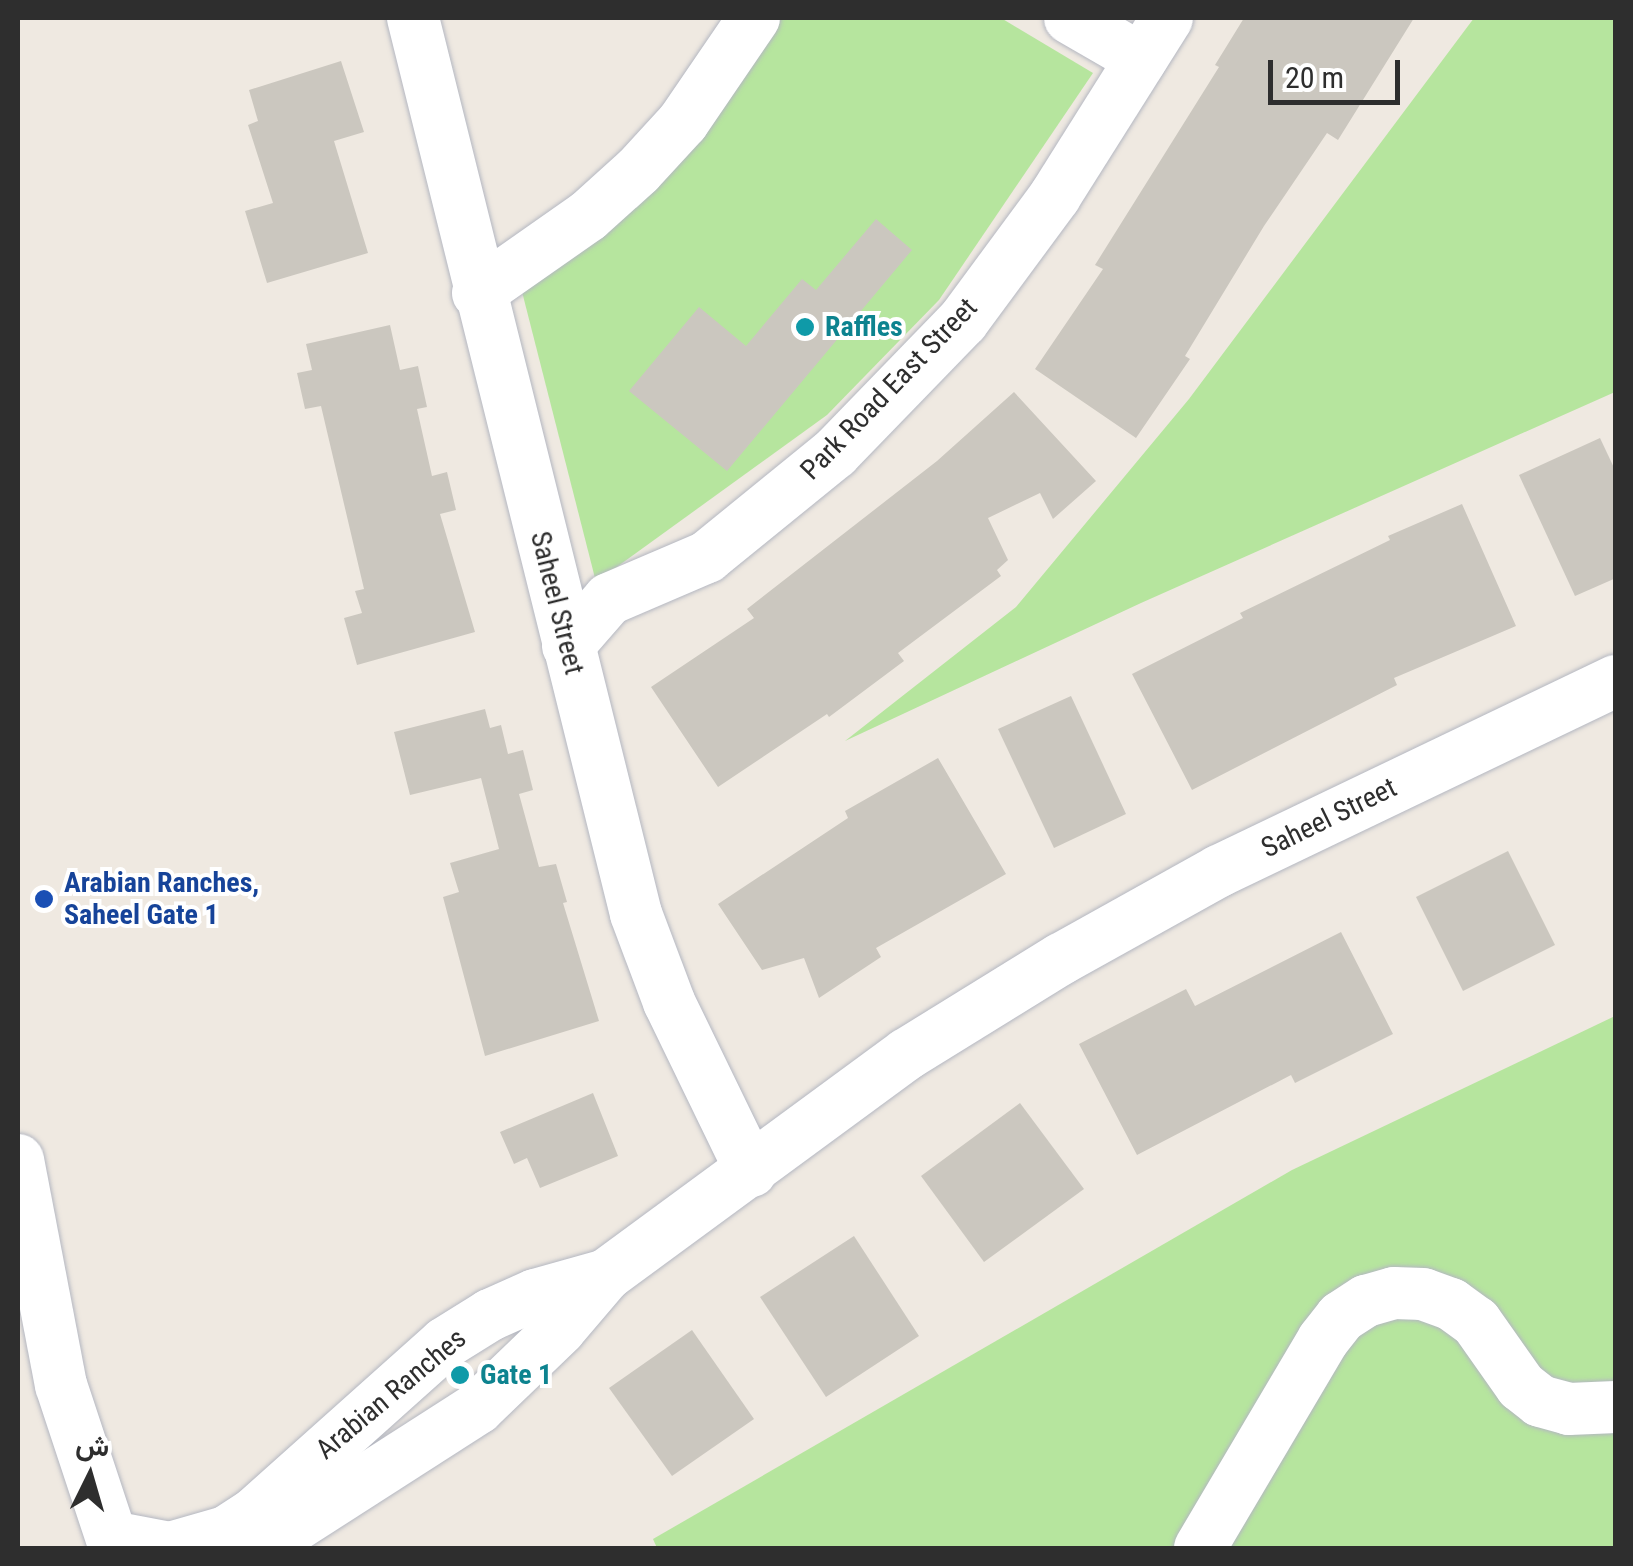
<!DOCTYPE html>
<meta charset="utf-8">
<style>
body{margin:0}
#map{position:relative;width:1633px;height:1566px;overflow:hidden;background:#efe9e1;font-family:"Roboto Condensed",Vazirmatn,sans-serif}
div>[style]{position:absolute}
.green>*{inset:0;background:#b6e59e}
.building>*{inset:0;background:#cbc7bf}
.roads{filter:drop-shadow(0 0 2px #b4b7c1) drop-shadow(0 0 2px #b4b7c1)}
.minor>*{height:52px;margin:-26px;padding:0 26px;transform-origin:26px;border-radius:26px;background:#fff}
.dots>*{width:28px;height:28px;translate:-50% -50%;box-sizing:border-box;border:5px solid #fff;border-radius:50%}
span{translate:-50% -50%;white-space:nowrap;text-align:center;line-height:1.15;-webkit-text-stroke:8px #fff;paint-order:stroke}
.culture-label{font-size:28px;color:#0d838f;font-weight:700}
.left{translate:0 -50%;text-align:left}
.street-label{font-size:28px;color:#2e2e2e}
.transit-label{font-size:28px;color:#164399;font-weight:700}
.frame{position:absolute;inset:0;border:20px solid #2e2e2e;pointer-events:none}
.north{position:absolute;left:40px;top:1426px;width:100px;height:100px;-webkit-text-stroke:8px #fff;paint-order:stroke;rotate:5deg;font-size:28px;font-weight:700;line-height:40px;text-align:center;color:#2e2e2e}
.north::after{content:'';display:block;margin:auto;width:35px;height:45px;background:#2e2e2e;clip-path:polygon(50% 0,100% 100%,50% 72%,0 100%)}
.scale{position:absolute;left:1268px;top:60px;width:132px;height:45px;box-sizing:border-box;border:5px solid #2e2e2e;border-top:0;padding-left:12px;font-size:30px;line-height:35px;white-space:nowrap;color:#2e2e2e;-webkit-text-stroke:8px #fff;paint-order:stroke}
</style>
<div id="map">
<div class="green">
<i style="clip-path:polygon(769px 18px,1001px 18px,1093px 73px,939px 300px,827px 415px,596px 582px,518px 276px)"></i>
<i style="clip-path:polygon(1474px 18px,1615px 18px,1615px 392px,1141px 603px,845px 741px,1016px 607px,1189px 399px)"></i>
<i style="clip-path:polygon(1615px 1016px,1615px 1548px,657px 1548px,653px 1539px,1292px 1170px)"></i>
</div>
<div class="building">
<i style="clip-path:polygon(1244px 18px,1414px 18px,1338px 140px,1327px 133px,1264px 226px,1185px 356px,1190px 359px,1136px 438px,1035px 369px,1103px 269px,1095px 265px,1219px 67px,1215px 65px)"></i>
<i style="clip-path:polygon(341px 61px,364px 132px,334px 141px,368px 253px,267px 283px,245px 211px,273px 203px,248px 125px,258px 121px,249px 90px)"></i>
<i style="clip-path:polygon(876px 219px,912px 250px,727px 471px,629px 391px,699px 307px,746px 346px,802px 279px,816px 290px)"></i>
<i style="clip-path:polygon(390px 325px,400px 370px,418px 366px,427px 407px,417px 409px,432px 476px,447px 472px,456px 510px,440px 514px,475px 632px,357px 665px,344px 618px,362px 613px,355px 591px,364px 589px,321px 406px,305px 409px,297px 373px,312px 370px,306px 344px)"></i>
<i style="clip-path:polygon(1014px 392px,1096px 481px,1053px 519px,1040px 493px,988px 518px,1008px 560px,997px 570px,1001px 576px,898px 653px,904px 661px,829px 717px,827px 714px,718px 787px,651px 687px,754px 618px,747px 609px,937px 461px)"></i>
<i style="clip-path:polygon(1600px 438px,1616px 472px,1616px 578px,1575px 596px,1519px 475px)"></i>
<i style="clip-path:polygon(1462px 504px,1516px 626px,1394px 678px,1397px 685px,1192px 790px,1132px 674px,1243px 618px,1240px 613px,1390px 540px,1388px 536px)"></i>
<i style="clip-path:polygon(1071px 696px,1126px 814px,1054px 848px,998px 729px)"></i>
<i style="clip-path:polygon(485px 709px,490px 728px,501px 725px,508px 754px,523px 750px,533px 790px,519px 794px,539px 867px,556px 864px,567px 902px,563px 903px,599px 1021px,485px 1056px,443px 897px,459px 892px,450px 863px,499px 849px,481px 778px,410px 795px,394px 732px)"></i>
<i style="clip-path:polygon(938px 758px,1006px 874px,876px 948px,881px 957px,819px 998px,804px 958px,762px 970px,718px 904px,848px 818px,845px 811px)"></i>
<i style="clip-path:polygon(1508px 851px,1555px 945px,1463px 991px,1416px 897px)"></i>
<i style="clip-path:polygon(1341px 932px,1393px 1034px,1295px 1083px,1291px 1075px,1137px 1155px,1079px 1044px,1186px 989px,1195px 1006px)"></i>
<i style="clip-path:polygon(593px 1093px,618px 1156px,540px 1188px,527px 1158px,514px 1164px,500px 1132px)"></i>
<i style="clip-path:polygon(1020px 1103px,1084px 1189px,984px 1262px,921px 1176px)"></i>
<i style="clip-path:polygon(854px 1236px,919px 1336px,826px 1397px,760px 1297px)"></i>
<i style="clip-path:polygon(692px 1330px,754px 1419px,672px 1476px,609px 1388px)"></i>
</div>
<div class="roads">
<div class="minor">
<i style="left:413px;top:18px;width:923px;rotate:76.02deg"></i>
<i style="left:636px;top:914px;width:94px;rotate:69.4deg"></i>
<i style="left:669px;top:1002px;width:188px;rotate:64.1deg"></i>
<i style="left:1070px;top:18px;width:82px;rotate:30deg"></i>
<i style="left:478px;top:293px;width:134px;rotate:-35deg"></i>
<i style="left:588px;top:216px;width:67px;rotate:-42deg"></i>
<i style="left:638px;top:171px;width:67px;rotate:-47.4deg"></i>
<i style="left:683px;top:122px;width:126px;rotate:-55.7deg"></i>
<i style="left:568px;top:646px;width:62px;rotate:-48.9deg"></i>
<i style="left:609px;top:599px;width:107px;rotate:-23.2deg"></i>
<i style="left:707px;top:557px;width:165px;rotate:-39.1deg"></i>
<i style="left:835px;top:453px;width:184px;rotate:-45.9deg"></i>
<i style="left:963px;top:321px;width:155px;rotate:-53.6deg"></i>
<i style="left:1055px;top:196px;width:210px;rotate:-57.8deg"></i>
<i style="left:18px;top:1160px;width:229px;rotate:79.2deg"></i>
<i style="left:61px;top:1385px;width:172px;rotate:71.7deg"></i>
<i style="left:112px;top:1537px;width:59px;rotate:10.7deg"></i>
<i style="left:170px;top:1548px;width:58px;rotate:-15.9deg"></i>
<i style="left:226px;top:1532px;width:33px;rotate:-33deg"></i>
<i style="left:254px;top:1514px;width:256px;rotate:-41.8deg"></i>
<i style="left:445px;top:1343px;width:53px;rotate:-31.9deg"></i>
<i style="left:490px;top:1315px;width:49px;rotate:-24deg"></i>
<i style="left:535px;top:1295px;width:74px;rotate:-15.7deg"></i>
<i style="left:260px;top:1548px;width:259px;rotate:-32.7deg"></i>
<i style="left:478px;top:1408px;width:114px;rotate:-43.9deg"></i>
<i style="left:560px;top:1329px;width:71px;rotate:-49.6deg"></i>
<i style="left:606px;top:1275px;width:373px;rotate:-36.3deg"></i>
<i style="left:907px;top:1054px;width:181px;rotate:-31.7deg"></i>
<i style="left:1061px;top:959px;width:181px;rotate:-29.1deg"></i>
<i style="left:1219px;top:871px;width:440px;rotate:-25.6deg"></i>
<i style="left:1200px;top:1548px;width:242px;rotate:-59.4deg"></i>
<i style="left:1323px;top:1340px;width:29px;rotate:-52deg"></i>
<i style="left:1341px;top:1317px;width:30px;rotate:-33deg"></i>
<i style="left:1366px;top:1301px;width:29px;rotate:-16deg"></i>
<i style="left:1394px;top:1293px;width:29px;rotate:2deg"></i>
<i style="left:1423px;top:1294px;width:30px;rotate:20deg"></i>
<i style="left:1451px;top:1304px;width:31px;rotate:36deg"></i>
<i style="left:1476px;top:1322px;width:78px;rotate:54.9deg"></i>
<i style="left:1521px;top:1386px;width:24px;rotate:38deg"></i>
<i style="left:1540px;top:1401px;width:30px;rotate:15deg"></i>
<i style="left:1569px;top:1409px;width:47px;rotate:-2.4deg"></i>
</div>
</div>
<div class="dots">
<i style="left:805px;top:327px;background:#0f9aa8"></i>
<i style="left:44px;top:899px;background:#1a4fb4"></i>
<i style="left:460px;top:1375px;background:#0f9aa8"></i>
</div>
<div class="culture-label">
<span class="left" style="left:825px;top:327px">Raffles</span>
<span class="left" style="left:480px;top:1375px">Gate 1</span>
</div>
<div class="street-label">
<span style="left:889px;top:389px;rotate:-46deg">Park Road East Street</span>
<span style="left:557px;top:603px;rotate:76deg">Saheel Street</span>
<span style="left:1329px;top:818px;rotate:-26deg">Saheel Street</span>
<span style="left:391px;top:1394px;rotate:-40deg">Arabian Ranches</span>
</div>
<div class="transit-label">
<span class="left" style="left:64px;top:899px">Arabian Ranches,<br>Saheel Gate 1</span>
</div>
<div class="frame"></div>
<div class="north">ش</div>
<div class="scale">20 m</div>
</div>
